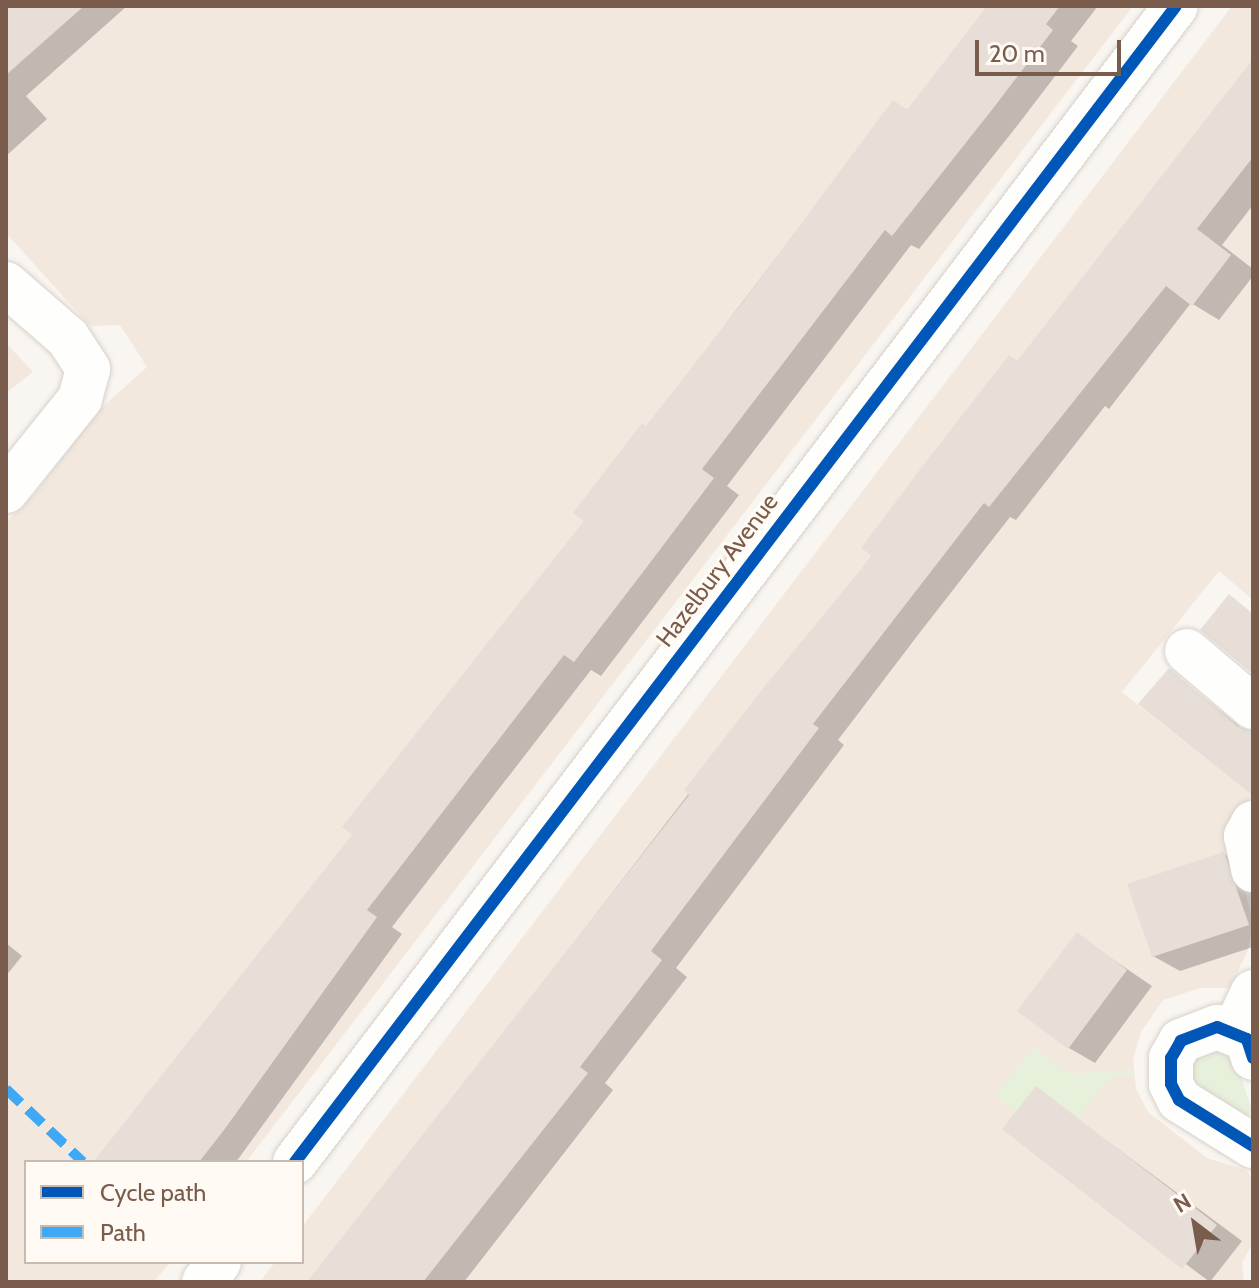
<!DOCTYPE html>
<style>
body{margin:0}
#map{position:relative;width:1259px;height:1288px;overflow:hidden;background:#f9f5f0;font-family:Cabin,sans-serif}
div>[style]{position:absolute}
.residential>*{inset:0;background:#f2e8de}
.green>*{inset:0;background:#e7f0db}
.shadow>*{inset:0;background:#0003}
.building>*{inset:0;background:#e6ded7}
.roads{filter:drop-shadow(0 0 2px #d7d1cb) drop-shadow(0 0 2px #d7d1cb)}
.minor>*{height:44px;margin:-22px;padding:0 22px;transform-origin:22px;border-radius:22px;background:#fefefd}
.quiet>*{height:10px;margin-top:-5px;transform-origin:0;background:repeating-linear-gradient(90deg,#3fa9f5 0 20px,transparent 0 30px)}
.cycleway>*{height:12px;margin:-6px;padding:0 6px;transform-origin:6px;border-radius:6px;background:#0057b8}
span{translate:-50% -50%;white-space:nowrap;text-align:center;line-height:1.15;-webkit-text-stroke:6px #fffaf3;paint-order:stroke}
.street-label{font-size:24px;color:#7a5c4d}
.frame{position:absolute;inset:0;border:8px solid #7a5c4d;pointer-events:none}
.legend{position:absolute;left:24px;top:1160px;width:280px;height:104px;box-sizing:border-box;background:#fffaf3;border:2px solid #cabbb1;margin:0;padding:10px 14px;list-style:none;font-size:24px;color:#7a5c4d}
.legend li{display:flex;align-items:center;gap:16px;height:40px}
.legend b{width:40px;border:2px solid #cabbb1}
.north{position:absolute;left:1155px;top:1184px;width:80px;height:80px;-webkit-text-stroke:6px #fffaf3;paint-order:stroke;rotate:329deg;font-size:22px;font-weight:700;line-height:32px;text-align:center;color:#7a5c4d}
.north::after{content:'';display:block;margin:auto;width:28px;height:36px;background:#7a5c4d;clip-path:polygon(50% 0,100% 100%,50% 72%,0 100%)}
.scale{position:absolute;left:975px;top:40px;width:146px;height:36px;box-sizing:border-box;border:4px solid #7a5c4d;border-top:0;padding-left:10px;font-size:24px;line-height:28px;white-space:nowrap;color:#7a5c4d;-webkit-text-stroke:6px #fffaf3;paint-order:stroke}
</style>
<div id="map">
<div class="residential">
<i style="clip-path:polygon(6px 6px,1133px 6px,246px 1162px,26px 1162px,26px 1262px,170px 1262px,154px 1282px,6px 1282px,6px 522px,36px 492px,97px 412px,147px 367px,120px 325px,90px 326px,6px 233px)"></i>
<i style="clip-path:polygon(1232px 6px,1253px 6px,1253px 600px,1219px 571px,1122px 692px,1253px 796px,1227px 824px,1253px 921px,1248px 950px,1230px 988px,1200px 988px,1163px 1000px,1141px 1032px,1133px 1060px,1136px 1089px,1148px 1112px,1207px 1158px,1246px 1170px,1253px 1179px,1253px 1242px,1242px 1263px,1244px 1282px,260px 1282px,275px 1262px,302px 1262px,302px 1227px)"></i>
<i style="clip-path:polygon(6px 343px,33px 372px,6px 393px)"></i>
</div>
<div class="green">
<i style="clip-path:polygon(1206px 1044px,1233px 1054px,1252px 1110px,1243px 1122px,1191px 1083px,1190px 1054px)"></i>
<i style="clip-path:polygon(1034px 1047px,1070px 1074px,1131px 1070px,1131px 1076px,1112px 1076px,1079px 1117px,1036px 1086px,1016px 1113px,995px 1095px)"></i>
</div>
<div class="shadow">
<i style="clip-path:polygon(6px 6px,127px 6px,26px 96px,47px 119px,6px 156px)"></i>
<i style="clip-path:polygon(989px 6px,1098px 6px,1071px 41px,1078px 46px,1017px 126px,919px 249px,911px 245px,727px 486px,739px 495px,601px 676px,591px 670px,392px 927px,402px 934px,236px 1162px,116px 1162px,587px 521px,647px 428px,894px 102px,909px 111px)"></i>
<i style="clip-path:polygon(1253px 62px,1253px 205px,1222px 245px,1253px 269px,1253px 276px,1219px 320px,1191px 303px,1109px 409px,1105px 406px,1016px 520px,1010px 517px,921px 631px,838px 740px,844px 745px,676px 968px,687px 977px,605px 1083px,613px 1090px,464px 1282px,312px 1282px)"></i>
<i style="clip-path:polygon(1170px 671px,1243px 729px,1253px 731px,1253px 794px)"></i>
<i style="clip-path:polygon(1224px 854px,1250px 869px,1253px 878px,1253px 947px,1180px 971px,1153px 956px)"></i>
<i style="clip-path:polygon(1077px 935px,1152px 986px,1095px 1063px,1069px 1048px)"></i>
<i style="clip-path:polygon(6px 943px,22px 956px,6px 976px)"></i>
<i style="clip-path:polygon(1037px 1089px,1242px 1241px,1210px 1282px,1005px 1129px)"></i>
</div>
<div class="building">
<i style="clip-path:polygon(6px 6px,84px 6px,6px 75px)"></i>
<i style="clip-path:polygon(987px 6px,1060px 6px,1046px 24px,1053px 30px,991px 111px,892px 236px,885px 230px,702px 469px,714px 478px,640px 576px,574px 662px,564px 655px,367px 910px,377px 917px,224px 1130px,199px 1162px,93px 1162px,352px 835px,342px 827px,584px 521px,573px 513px,642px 423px,646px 426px,739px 307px,893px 100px,907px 110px)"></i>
<i style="clip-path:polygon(1253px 59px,1253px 157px,1197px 229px,1231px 255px,1192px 306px,1166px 286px,989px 507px,984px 503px,813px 724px,819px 728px,651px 951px,662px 960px,580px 1067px,588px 1073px,423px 1282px,307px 1282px,689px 795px,684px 790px,765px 686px,872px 556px,861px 548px,928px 459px,1009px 355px,1017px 361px)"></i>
<i style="clip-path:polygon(1229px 594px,1253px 614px,1253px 674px,1200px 630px)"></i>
<i style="clip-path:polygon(1169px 668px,1237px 726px,1253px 731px,1253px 796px,1138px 704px)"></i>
<i style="clip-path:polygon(1224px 852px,1249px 925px,1152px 957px,1127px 884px)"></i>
<i style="clip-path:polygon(1077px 932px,1127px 970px,1068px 1049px,1017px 1011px)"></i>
<i style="clip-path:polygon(1036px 1086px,1217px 1225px,1182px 1269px,1002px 1129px)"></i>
</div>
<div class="roads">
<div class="minor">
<i style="left:6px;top:284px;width:82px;rotate:41.1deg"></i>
<i style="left:68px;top:338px;width:37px;rotate:57deg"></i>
<i style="left:88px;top:369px;width:31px;rotate:105deg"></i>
<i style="left:80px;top:399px;width:118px;rotate:128.8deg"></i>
<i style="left:1187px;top:651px;width:87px;rotate:40.3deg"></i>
<i style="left:1253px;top:823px;width:15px;rotate:118deg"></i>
<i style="left:1246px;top:836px;width:35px;rotate:78deg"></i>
<i style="left:1234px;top:1032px;width:44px;rotate:-64.6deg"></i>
<i style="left:1253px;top:1058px;width:20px;rotate:-108deg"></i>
<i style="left:1247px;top:1039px;width:32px;rotate:-158deg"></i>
<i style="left:1217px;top:1027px;width:39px;rotate:159deg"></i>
<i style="left:1181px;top:1041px;width:20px;rotate:120deg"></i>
<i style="left:1171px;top:1058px;width:26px;rotate:90deg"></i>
<i style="left:1171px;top:1084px;width:18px;rotate:63deg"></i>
<i style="left:1179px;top:1100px;width:87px;rotate:31.9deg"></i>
<i style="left:295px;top:1162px;width:1453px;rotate:-52.69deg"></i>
<i style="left:204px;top:1282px;width:25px;rotate:-53deg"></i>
</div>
</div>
<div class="quiet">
<i style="left:6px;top:1089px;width:106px;rotate:43.5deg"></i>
</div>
<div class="cycleway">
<i style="left:1253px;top:1058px;width:20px;rotate:-108deg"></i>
<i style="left:1247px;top:1039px;width:32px;rotate:-158deg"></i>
<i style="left:1217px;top:1027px;width:39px;rotate:159deg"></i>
<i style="left:1181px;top:1041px;width:20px;rotate:120deg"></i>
<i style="left:1171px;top:1058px;width:26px;rotate:90deg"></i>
<i style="left:1171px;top:1084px;width:18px;rotate:63deg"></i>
<i style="left:1179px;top:1100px;width:87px;rotate:31.9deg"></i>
<i style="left:295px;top:1162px;width:1453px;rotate:-52.69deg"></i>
</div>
<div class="street-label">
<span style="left:717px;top:570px;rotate:-53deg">Hazelbury Avenue</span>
</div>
<div class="frame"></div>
<ul class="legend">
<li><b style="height:10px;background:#0057b8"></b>Cycle path</li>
<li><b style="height:10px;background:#3fa9f5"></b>Path</li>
</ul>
<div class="north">N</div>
<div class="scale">20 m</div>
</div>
